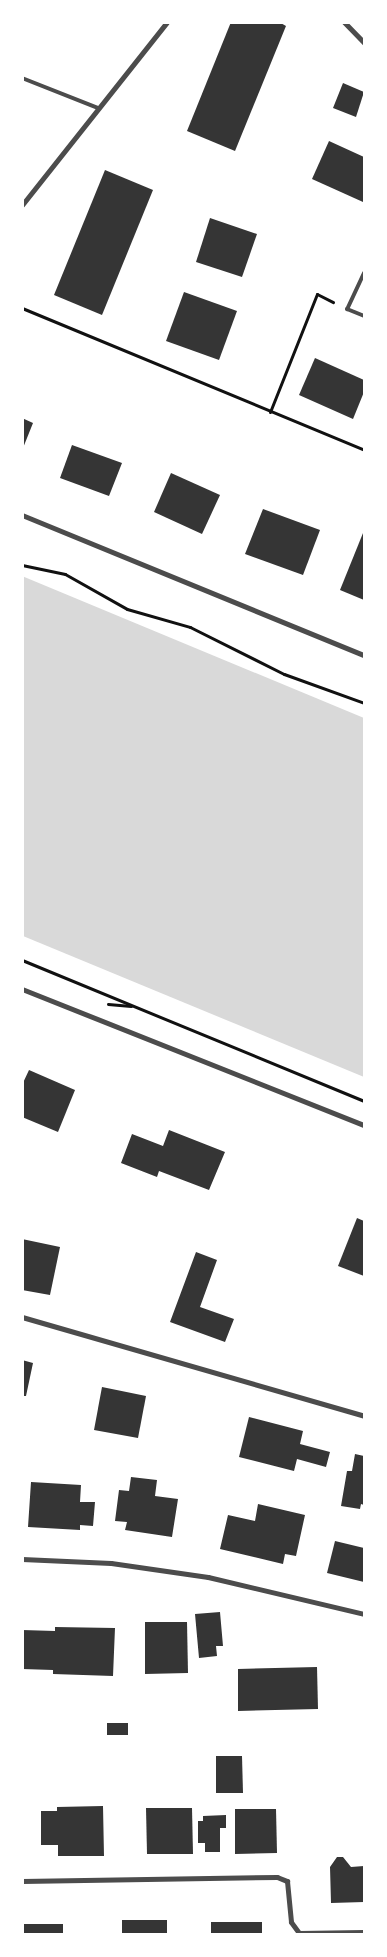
<!DOCTYPE html>
<style>
body{margin:0}
#map{position:relative;width:387px;height:1957px;overflow:hidden;background:#fff;font-family:Raleway,sans-serif}
div>[style]{position:absolute}
.water>*{inset:0;background:#d9d9d9}
.building>*{inset:0;background:#353535}
.path>*{height:3px;margin:-1.5px;padding:0 1.5px;transform-origin:1.5px;border-radius:1.5px;background:#111}
.service>*{height:4px;margin:-2px;padding:0 2px;transform-origin:2px;border-radius:2px;background:#4c4c4c}
.minor>*{height:5px;margin:-2.5px;padding:0 2.5px;transform-origin:2.5px;border-radius:2.5px;background:#4c4c4c}
span{translate:-50% -50%;white-space:nowrap;text-align:center;line-height:1.15;-webkit-text-stroke:4px #fff;paint-order:stroke}
.frame{position:absolute;inset:0;border:24px solid #fff;pointer-events:none}
</style>
<div id="map">
<div class="water">
<i style="clip-path:polygon(22px 576px,364px 718px,364px 1077px,23px 936px)"></i>
</div>
<div class="building">
<i style="clip-path:polygon(231px 22px,279px 22px,286px 26px,235px 151px,187px 131px)"></i>
<i style="clip-path:polygon(343px 83px,364px 92px,356px 117px,333px 108px)"></i>
<i style="clip-path:polygon(329px 141px,364px 157px,363px 202px,312px 179px)"></i>
<i style="clip-path:polygon(105px 170px,153px 190px,102px 315px,54px 295px)"></i>
<i style="clip-path:polygon(210px 218px,257px 234px,242px 277px,196px 262px)"></i>
<i style="clip-path:polygon(184px 292px,237px 311px,219px 360px,166px 341px)"></i>
<i style="clip-path:polygon(315px 358px,364px 380px,364px 392px,353px 419px,299px 395px)"></i>
<i style="clip-path:polygon(22px 418px,33px 423px,23px 448px,22px 448px)"></i>
<i style="clip-path:polygon(72px 445px,122px 463px,109px 496px,60px 478px)"></i>
<i style="clip-path:polygon(171px 473px,220px 495px,202px 534px,154px 512px)"></i>
<i style="clip-path:polygon(263px 509px,320px 530px,303px 575px,245px 554px)"></i>
<i style="clip-path:polygon(363px 533px,364px 534px,364px 600px,340px 590px)"></i>
<i style="clip-path:polygon(29px 1070px,75px 1090px,58px 1132px,22px 1117px,22px 1085px)"></i>
<i style="clip-path:polygon(169px 1130px,225px 1152px,209px 1190px,159px 1171px,157px 1177px,121px 1163px,132px 1134px,163px 1146px)"></i>
<i style="clip-path:polygon(357px 1218px,364px 1221px,364px 1276px,338px 1266px)"></i>
<i style="clip-path:polygon(22px 1239px,60px 1247px,50px 1295px,22px 1290px)"></i>
<i style="clip-path:polygon(196px 1252px,217px 1260px,200px 1307px,234px 1319px,225px 1342px,170px 1322px)"></i>
<i style="clip-path:polygon(22px 1360px,33px 1363px,26px 1396px,22px 1396px)"></i>
<i style="clip-path:polygon(102px 1387px,146px 1396px,138px 1438px,94px 1430px)"></i>
<i style="clip-path:polygon(249px 1417px,303px 1431px,300px 1444px,330px 1452px,326px 1467px,297px 1459px,294px 1471px,239px 1457px)"></i>
<i style="clip-path:polygon(355px 1454px,364px 1456px,364px 1505px,361px 1504px,360px 1509px,341px 1506px,347px 1471px,352px 1471px)"></i>
<i style="clip-path:polygon(131px 1477px,157px 1480px,155px 1496px,178px 1499px,172px 1537px,125px 1530px,127px 1522px,115px 1521px,119px 1490px,129px 1491px)"></i>
<i style="clip-path:polygon(31px 1482px,81px 1485px,80px 1502px,95px 1502px,93px 1526px,80px 1525px,80px 1530px,28px 1527px)"></i>
<i style="clip-path:polygon(258px 1504px,305px 1515px,296px 1556px,285px 1554px,283px 1564px,220px 1549px,228px 1515px,255px 1521px)"></i>
<i style="clip-path:polygon(335px 1541px,364px 1548px,364px 1582px,327px 1573px)"></i>
<i style="clip-path:polygon(220px 1612px,223px 1646px,216px 1646px,217px 1656px,199px 1658px,195px 1614px)"></i>
<i style="clip-path:polygon(145px 1622px,187px 1622px,188px 1673px,145px 1674px)"></i>
<i style="clip-path:polygon(55px 1627px,115px 1628px,113px 1676px,53px 1674px,53px 1670px,22px 1669px,22px 1630px,55px 1631px)"></i>
<i style="clip-path:polygon(317px 1667px,318px 1709px,238px 1711px,238px 1669px)"></i>
<i style="clip-path:polygon(107px 1723px,128px 1723px,128px 1735px,107px 1735px)"></i>
<i style="clip-path:polygon(216px 1756px,242px 1756px,243px 1793px,216px 1793px)"></i>
<i style="clip-path:polygon(103px 1806px,104px 1856px,58px 1856px,58px 1845px,41px 1845px,41px 1811px,57px 1811px,57px 1807px)"></i>
<i style="clip-path:polygon(146px 1808px,192px 1808px,193px 1854px,147px 1854px)"></i>
<i style="clip-path:polygon(235px 1809px,276px 1809px,277px 1853px,235px 1854px)"></i>
<i style="clip-path:polygon(226px 1815px,226px 1828px,220px 1828px,220px 1852px,205px 1852px,205px 1843px,198px 1843px,198px 1821px,203px 1821px,203px 1816px)"></i>
<i style="clip-path:polygon(337px 1857px,343px 1857px,351px 1867px,364px 1866px,364px 1902px,331px 1903px,330px 1867px)"></i>
<i style="clip-path:polygon(122px 1920px,167px 1920px,167px 1934px,122px 1934px)"></i>
<i style="clip-path:polygon(211px 1922px,262px 1922px,262px 1934px,211px 1934px)"></i>
<i style="clip-path:polygon(22px 1924px,63px 1924px,63px 1934px,22px 1934px)"></i>
</div>
<div class="path">
<i style="left:22px;top:308px;width:370px;rotate:22.5deg"></i>
<i style="left:270px;top:412px;width:127px;rotate:-68.3deg"></i>
<i style="left:317px;top:294px;width:18px;rotate:27deg"></i>
<i style="left:22px;top:565px;width:44px;rotate:11.8deg"></i>
<i style="left:65px;top:574px;width:71px;rotate:29.4deg"></i>
<i style="left:127px;top:609px;width:66px;rotate:15.9deg"></i>
<i style="left:190px;top:627px;width:105px;rotate:26.6deg"></i>
<i style="left:284px;top:674px;width:85px;rotate:19.9deg"></i>
<i style="left:22px;top:960px;width:370px;rotate:22.4deg"></i>
<i style="left:108px;top:1004px;width:23px;rotate:5deg"></i>
</div>
<div class="service">
<i style="left:22px;top:78px;width:82px;rotate:21.5deg"></i>
<i style="left:364px;top:273px;width:40px;rotate:115deg"></i>
<i style="left:347px;top:309px;width:18px;rotate:22deg"></i>
</div>
<div class="minor">
<i style="left:344px;top:22px;width:29px;rotate:46deg"></i>
<i style="left:22px;top:205px;width:233px;rotate:-51.6deg"></i>
<i style="left:22px;top:515px;width:370px;rotate:22.3deg"></i>
<i style="left:22px;top:989px;width:368px;rotate:21.7deg"></i>
<i style="left:22px;top:1317px;width:356px;rotate:16.1deg"></i>
<i style="left:22px;top:1559px;width:89px;rotate:2.6deg"></i>
<i style="left:111px;top:1563px;width:98px;rotate:8.2deg"></i>
<i style="left:208px;top:1577px;width:160px;rotate:13.3deg"></i>
<i style="left:22px;top:1881px;width:255px;rotate:-0.9deg"></i>
<i style="left:277px;top:1877px;width:11px;rotate:22deg"></i>
<i style="left:287px;top:1881px;width:41px;rotate:84.4deg"></i>
<i style="left:291px;top:1922px;width:14px;rotate:54deg"></i>
<i style="left:299px;top:1933px;width:65px;rotate:-0.9deg"></i>
</div>
<div class="frame"></div>
</div>
